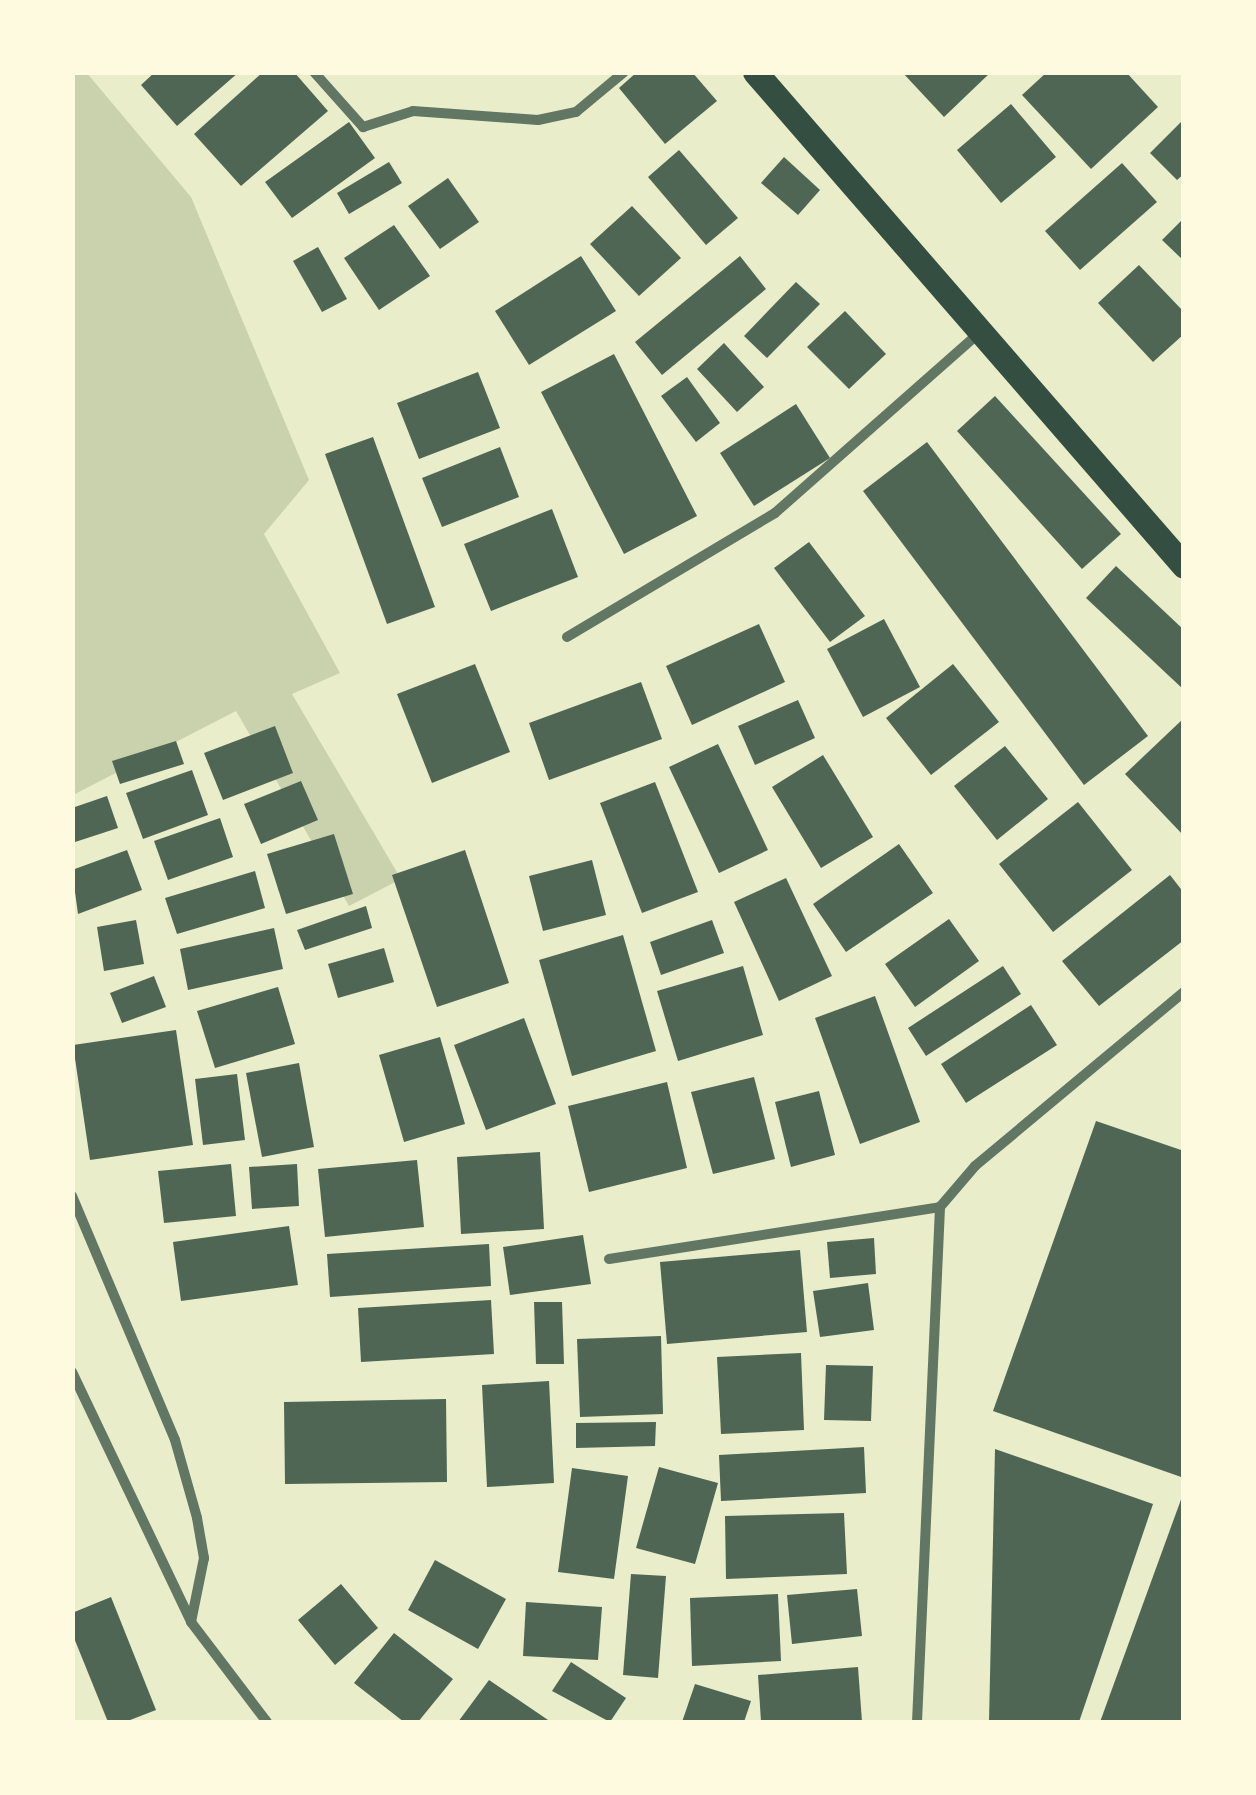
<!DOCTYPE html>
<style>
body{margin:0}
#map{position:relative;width:1256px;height:1795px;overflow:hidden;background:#e9edc9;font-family:Lora,serif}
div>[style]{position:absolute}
.green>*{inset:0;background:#cad2ad}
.building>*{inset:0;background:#4f6655}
.minor>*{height:10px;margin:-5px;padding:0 5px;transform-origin:5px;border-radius:5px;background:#617663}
.primary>*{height:25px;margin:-12.5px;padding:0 12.5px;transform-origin:12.5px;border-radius:12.5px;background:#344e41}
span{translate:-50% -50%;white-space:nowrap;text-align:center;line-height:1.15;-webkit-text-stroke:10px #fefae0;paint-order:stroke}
.frame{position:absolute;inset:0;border:75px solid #fefae0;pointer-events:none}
</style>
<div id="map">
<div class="green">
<i style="clip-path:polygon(86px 72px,191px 197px,309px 480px,264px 534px,340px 673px,292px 694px,401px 879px,349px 906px,236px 711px,73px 795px,72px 73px)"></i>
</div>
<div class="building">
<i style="clip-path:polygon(155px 72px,239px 72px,177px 126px,141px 85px)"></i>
<i style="clip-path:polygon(263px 72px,294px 72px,328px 111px,241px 186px,194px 134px)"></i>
<i style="clip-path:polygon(637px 72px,692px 72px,717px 101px,665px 144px,619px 88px)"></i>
<i style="clip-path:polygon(902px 72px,991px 72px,944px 117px)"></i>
<i style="clip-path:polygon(1047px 72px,1126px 72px,1158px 107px,1091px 169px,1022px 95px)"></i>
<i style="clip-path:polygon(1011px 104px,1056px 157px,1001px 203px,957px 150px)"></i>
<i style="clip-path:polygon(1184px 119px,1184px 174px,1177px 180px,1150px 153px)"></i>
<i style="clip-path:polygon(349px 122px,375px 158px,292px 218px,265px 182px)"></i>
<i style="clip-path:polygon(679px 150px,738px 218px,706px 245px,648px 177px)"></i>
<i style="clip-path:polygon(784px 157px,820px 190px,798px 215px,761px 183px)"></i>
<i style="clip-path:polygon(389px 162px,402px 183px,349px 214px,337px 193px)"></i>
<i style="clip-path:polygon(1122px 163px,1157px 202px,1080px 270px,1045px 231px)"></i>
<i style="clip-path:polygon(448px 178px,479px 222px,440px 249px,408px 206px)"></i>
<i style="clip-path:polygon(632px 206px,681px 258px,639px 296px,590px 244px)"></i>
<i style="clip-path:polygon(1184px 218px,1184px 261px,1162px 240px)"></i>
<i style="clip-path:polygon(394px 225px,430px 276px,379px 310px,344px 258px)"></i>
<i style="clip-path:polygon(318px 247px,347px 299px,322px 312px,293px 261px)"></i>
<i style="clip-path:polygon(581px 256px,616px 311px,529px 365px,495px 311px)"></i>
<i style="clip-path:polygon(740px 256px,766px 289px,662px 375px,635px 342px)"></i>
<i style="clip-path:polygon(1139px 265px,1184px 312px,1184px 334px,1153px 362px,1098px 303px)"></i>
<i style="clip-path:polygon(796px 282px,820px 304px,767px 358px,744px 336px)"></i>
<i style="clip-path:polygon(845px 311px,886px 354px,849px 389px,807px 347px)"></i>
<i style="clip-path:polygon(724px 343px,764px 387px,737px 412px,697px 369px)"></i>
<i style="clip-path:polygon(614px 354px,697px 516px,624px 554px,541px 392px)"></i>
<i style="clip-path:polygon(478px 372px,500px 428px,419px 459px,397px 403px)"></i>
<i style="clip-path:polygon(687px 377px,720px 423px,696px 442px,661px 396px)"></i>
<i style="clip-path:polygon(995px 396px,1121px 534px,1082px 569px,957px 431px)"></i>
<i style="clip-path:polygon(796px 404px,830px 458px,754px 506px,720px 453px)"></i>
<i style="clip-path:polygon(373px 437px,435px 607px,387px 624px,325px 454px)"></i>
<i style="clip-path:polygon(927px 442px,1148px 736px,1084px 785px,863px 491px)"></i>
<i style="clip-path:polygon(500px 447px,519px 497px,442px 527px,422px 478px)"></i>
<i style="clip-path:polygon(552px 509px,578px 577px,491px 611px,464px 544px)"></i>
<i style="clip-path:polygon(809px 542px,865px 616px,830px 642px,774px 568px)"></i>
<i style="clip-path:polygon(1116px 566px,1184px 630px,1184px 690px,1086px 598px)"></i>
<i style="clip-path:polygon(884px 619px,920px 687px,863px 717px,827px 649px)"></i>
<i style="clip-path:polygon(759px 624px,785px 682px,692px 725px,666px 666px)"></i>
<i style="clip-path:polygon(475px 664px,510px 752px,432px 783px,397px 694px)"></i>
<i style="clip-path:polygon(953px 664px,999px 722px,931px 775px,886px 718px)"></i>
<i style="clip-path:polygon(641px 682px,662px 739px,549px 780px,529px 723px)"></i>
<i style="clip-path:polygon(798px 700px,815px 738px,755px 765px,738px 726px)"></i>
<i style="clip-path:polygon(1184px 718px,1184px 836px,1125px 774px)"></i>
<i style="clip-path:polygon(275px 726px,293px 773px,223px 800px,204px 753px)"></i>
<i style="clip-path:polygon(176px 741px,184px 764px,120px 784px,112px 761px)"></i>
<i style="clip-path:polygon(718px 744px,768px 850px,719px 873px,669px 767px)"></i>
<i style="clip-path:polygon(1005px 746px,1048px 799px,997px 840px,954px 786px)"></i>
<i style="clip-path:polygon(823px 755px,873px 837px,821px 868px,772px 787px)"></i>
<i style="clip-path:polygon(192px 770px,208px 815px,143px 839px,126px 793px)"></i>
<i style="clip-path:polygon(301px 781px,318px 820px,261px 844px,244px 804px)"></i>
<i style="clip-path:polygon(655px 782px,698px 892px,642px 913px,600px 803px)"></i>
<i style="clip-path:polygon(107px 796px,118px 828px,72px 843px,72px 808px)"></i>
<i style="clip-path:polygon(1078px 802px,1132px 870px,1053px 932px,999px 864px)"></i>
<i style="clip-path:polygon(220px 818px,233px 857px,168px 880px,154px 841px)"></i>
<i style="clip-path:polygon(334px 834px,353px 894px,286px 914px,267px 854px)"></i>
<i style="clip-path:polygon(899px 844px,933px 893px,846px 952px,813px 904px)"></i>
<i style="clip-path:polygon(127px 850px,142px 890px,78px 914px,72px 870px)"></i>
<i style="clip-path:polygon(465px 850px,509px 983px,437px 1007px,392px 875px)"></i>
<i style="clip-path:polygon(592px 860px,606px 915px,543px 931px,529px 876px)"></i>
<i style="clip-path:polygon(255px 871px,265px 908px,177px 934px,165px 898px)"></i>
<i style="clip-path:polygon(1170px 875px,1184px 893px,1184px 940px,1099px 1006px,1062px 961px)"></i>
<i style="clip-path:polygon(786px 878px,832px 976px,779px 1001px,734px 902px)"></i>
<i style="clip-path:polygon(366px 906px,372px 928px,305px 950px,297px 930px)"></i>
<i style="clip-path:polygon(949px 919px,979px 961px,915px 1007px,885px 964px)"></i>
<i style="clip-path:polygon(136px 920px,144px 964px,104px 971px,97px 927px)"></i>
<i style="clip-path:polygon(712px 920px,724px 953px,661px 975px,650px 942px)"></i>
<i style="clip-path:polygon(274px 928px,283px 969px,188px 990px,180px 949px)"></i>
<i style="clip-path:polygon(623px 935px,656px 1051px,572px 1076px,539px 960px)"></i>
<i style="clip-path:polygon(384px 948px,394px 982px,338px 998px,328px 964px)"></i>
<i style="clip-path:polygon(743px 966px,763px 1035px,678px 1061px,657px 991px)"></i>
<i style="clip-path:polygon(1003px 966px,1021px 994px,926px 1056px,908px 1028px)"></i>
<i style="clip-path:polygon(154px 976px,166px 1007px,122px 1023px,110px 993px)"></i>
<i style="clip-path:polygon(278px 987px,295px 1044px,215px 1068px,197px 1011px)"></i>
<i style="clip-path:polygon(875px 996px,920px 1122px,860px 1144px,815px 1018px)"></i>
<i style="clip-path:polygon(1031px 1005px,1057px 1045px,966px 1103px,941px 1064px)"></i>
<i style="clip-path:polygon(524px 1018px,556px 1104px,486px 1130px,454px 1045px)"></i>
<i style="clip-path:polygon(176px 1030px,193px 1145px,90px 1160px,73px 1045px)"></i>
<i style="clip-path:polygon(440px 1037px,465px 1124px,404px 1142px,379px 1055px)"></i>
<i style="clip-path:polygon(299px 1063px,314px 1147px,262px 1157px,246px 1073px)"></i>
<i style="clip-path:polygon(237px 1074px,245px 1140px,203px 1145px,195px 1079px)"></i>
<i style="clip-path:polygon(754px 1077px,775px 1159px,713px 1174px,691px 1092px)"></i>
<i style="clip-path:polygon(667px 1082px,687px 1168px,589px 1192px,568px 1106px)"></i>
<i style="clip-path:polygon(819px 1091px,835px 1155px,791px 1167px,775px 1102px)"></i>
<i style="clip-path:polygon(1096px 1121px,1184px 1151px,1184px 1478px,993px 1411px)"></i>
<i style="clip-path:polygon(540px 1152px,544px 1229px,461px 1234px,457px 1157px)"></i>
<i style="clip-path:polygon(417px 1160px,424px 1227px,325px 1237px,318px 1169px)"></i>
<i style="clip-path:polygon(231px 1164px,236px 1216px,164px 1223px,158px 1171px)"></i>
<i style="clip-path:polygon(297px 1164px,299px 1206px,252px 1209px,249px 1167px)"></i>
<i style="clip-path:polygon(289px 1226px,298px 1285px,181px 1301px,173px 1242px)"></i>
<i style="clip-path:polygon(583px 1235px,591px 1284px,510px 1295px,503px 1247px)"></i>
<i style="clip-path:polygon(874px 1238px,876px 1274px,830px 1278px,827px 1242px)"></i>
<i style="clip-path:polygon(489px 1244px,491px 1286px,330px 1297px,327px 1254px)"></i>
<i style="clip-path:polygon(800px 1250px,807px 1332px,667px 1344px,660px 1262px)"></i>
<i style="clip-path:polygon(868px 1283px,874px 1330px,820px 1337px,813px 1291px)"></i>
<i style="clip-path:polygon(491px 1300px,494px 1354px,361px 1362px,358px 1308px)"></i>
<i style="clip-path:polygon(534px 1302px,562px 1302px,564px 1364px,536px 1364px)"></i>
<i style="clip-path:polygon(661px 1336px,663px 1414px,580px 1417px,577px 1339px)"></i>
<i style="clip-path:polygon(801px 1353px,804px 1430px,721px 1434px,717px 1357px)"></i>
<i style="clip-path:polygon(826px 1365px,873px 1366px,871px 1421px,824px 1420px)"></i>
<i style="clip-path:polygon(549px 1381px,554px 1483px,487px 1487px,482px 1385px)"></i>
<i style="clip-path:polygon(446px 1399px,447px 1482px,285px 1484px,284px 1402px)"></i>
<i style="clip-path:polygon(656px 1422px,655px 1446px,576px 1448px,576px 1423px)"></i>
<i style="clip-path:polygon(864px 1447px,866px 1493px,721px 1501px,719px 1455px)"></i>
<i style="clip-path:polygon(995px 1449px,1153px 1504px,1079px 1722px,989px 1722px)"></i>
<i style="clip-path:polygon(659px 1467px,718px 1483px,695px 1564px,636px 1548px)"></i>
<i style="clip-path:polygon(572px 1468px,628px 1476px,614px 1579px,558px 1572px)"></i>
<i style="clip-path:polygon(1183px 1494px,1184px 1722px,1100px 1722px)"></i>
<i style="clip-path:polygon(844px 1513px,847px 1574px,726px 1579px,725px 1516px)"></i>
<i style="clip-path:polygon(435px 1560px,506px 1599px,478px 1649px,408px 1610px)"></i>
<i style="clip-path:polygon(631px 1574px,666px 1576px,658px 1678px,623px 1675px)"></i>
<i style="clip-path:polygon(341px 1584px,378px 1628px,335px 1665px,298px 1620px)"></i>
<i style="clip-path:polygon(857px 1589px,862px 1636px,792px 1644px,787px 1595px)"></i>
<i style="clip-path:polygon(778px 1594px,781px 1661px,692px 1666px,690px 1598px)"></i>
<i style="clip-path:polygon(111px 1597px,156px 1710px,125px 1722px,108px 1722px,72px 1633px,72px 1613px)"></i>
<i style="clip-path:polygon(526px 1602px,602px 1607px,598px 1660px,523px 1656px)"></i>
<i style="clip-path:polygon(394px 1633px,453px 1679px,418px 1722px,404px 1722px,354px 1683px)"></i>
<i style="clip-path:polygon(571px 1662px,626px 1698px,610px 1722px,552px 1691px)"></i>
<i style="clip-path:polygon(858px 1667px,862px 1722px,761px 1722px,758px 1675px)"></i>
<i style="clip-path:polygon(489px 1680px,551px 1722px,458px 1722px)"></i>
<i style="clip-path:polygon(695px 1684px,751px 1701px,744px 1722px,682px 1722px)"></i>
</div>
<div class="minor">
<i style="left:314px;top:72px;width:74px;rotate:48.3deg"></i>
<i style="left:363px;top:127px;width:52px;rotate:-17.7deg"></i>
<i style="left:413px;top:111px;width:125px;rotate:4.1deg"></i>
<i style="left:538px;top:120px;width:39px;rotate:-12deg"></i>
<i style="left:576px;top:112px;width:62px;rotate:-39.8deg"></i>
<i style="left:567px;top:637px;width:242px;rotate:-30.8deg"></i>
<i style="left:775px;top:513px;width:272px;rotate:-41.4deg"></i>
<i style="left:72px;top:1196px;width:265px;rotate:67.1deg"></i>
<i style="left:175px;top:1440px;width:81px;rotate:74.2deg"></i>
<i style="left:197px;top:1518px;width:41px;rotate:80.1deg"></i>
<i style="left:204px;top:1558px;width:65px;rotate:101.5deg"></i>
<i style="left:609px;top:1259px;width:335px;rotate:-8.9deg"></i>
<i style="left:72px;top:1372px;width:277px;rotate:64.5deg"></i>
<i style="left:191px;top:1622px;width:126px;rotate:52.8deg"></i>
<i style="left:917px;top:1722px;width:516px;rotate:-87.44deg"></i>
<i style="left:940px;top:1207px;width:54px;rotate:-49.5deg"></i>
<i style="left:975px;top:1166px;width:272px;rotate:-39.8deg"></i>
</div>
<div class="primary">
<i style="left:755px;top:72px;width:654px;rotate:49.03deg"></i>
</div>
<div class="frame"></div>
</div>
